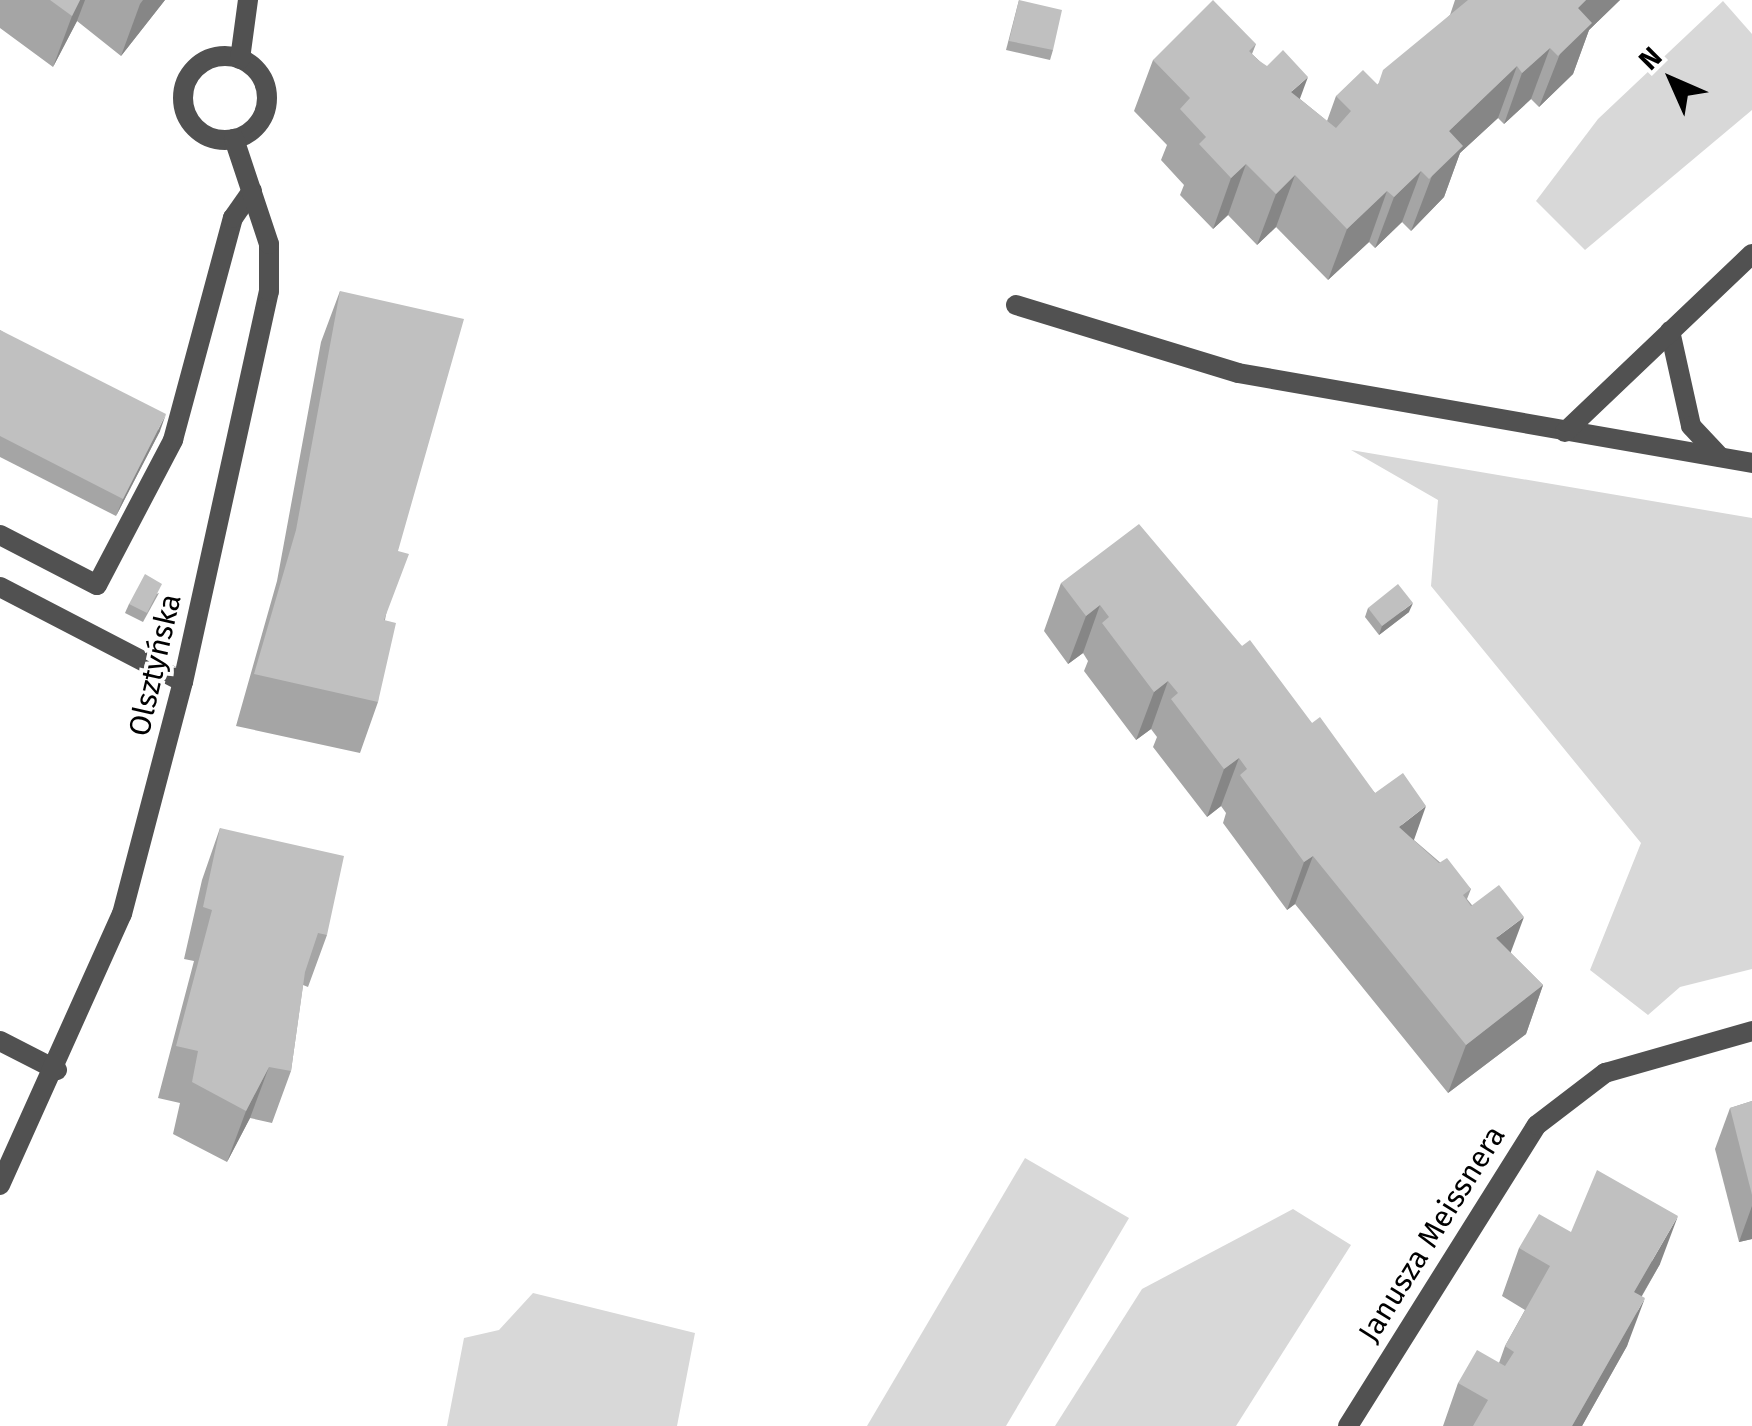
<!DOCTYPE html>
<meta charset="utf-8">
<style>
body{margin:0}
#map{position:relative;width:1752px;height:1426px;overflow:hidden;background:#fff;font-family:"Fira Sans",sans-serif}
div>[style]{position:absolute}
.green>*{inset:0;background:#d8d8d8}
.service>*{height:20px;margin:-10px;padding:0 10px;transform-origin:10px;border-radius:10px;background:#515151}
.service>.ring{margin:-10px;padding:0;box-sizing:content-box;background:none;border:20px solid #515151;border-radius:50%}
.minor>*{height:20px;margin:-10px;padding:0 10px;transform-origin:10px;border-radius:10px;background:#515151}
.wall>*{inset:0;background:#a5a5a5}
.shaded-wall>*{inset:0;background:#868686}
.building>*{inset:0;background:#c0c0c0}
span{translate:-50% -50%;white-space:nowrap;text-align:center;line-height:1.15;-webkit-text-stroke:8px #fff;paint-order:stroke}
.street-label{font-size:30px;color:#000}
.north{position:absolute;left:1622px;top:30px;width:100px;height:100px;-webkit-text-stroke:8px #fff;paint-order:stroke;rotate:315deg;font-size:28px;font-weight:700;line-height:40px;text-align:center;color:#000}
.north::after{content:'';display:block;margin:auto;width:35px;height:45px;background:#000;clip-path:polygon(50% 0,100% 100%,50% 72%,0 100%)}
</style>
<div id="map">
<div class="green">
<i style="clip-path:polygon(1723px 1px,1752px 34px,1752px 110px,1585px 250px,1536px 201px,1598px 119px)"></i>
<i style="clip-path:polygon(1351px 450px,1752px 518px,1752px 969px,1680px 987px,1648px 1015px,1590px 970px,1641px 843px,1431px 586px,1438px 500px)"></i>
<i style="clip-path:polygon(1025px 1158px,1129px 1218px,1006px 1426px,867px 1426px)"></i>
<i style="clip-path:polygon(1293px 1209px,1351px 1245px,1236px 1426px,1055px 1426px,1142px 1289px)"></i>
<i style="clip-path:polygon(533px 1293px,695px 1333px,677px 1426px,447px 1426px,464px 1338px,499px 1330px)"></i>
</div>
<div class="service">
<i class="ring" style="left:183px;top:56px;width:64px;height:64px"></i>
<i style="left:240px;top:59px;width:60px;rotate:-82.3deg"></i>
<i style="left:0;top:535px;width:109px;rotate:27.3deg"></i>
<i style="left:97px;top:585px;width:164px;rotate:-62.3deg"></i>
<i style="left:173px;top:440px;width:230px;rotate:-74.9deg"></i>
<i style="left:233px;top:218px;width:33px;rotate:-55deg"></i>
<i style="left:0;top:587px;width:206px;rotate:27.4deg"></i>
<i style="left:0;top:1041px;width:64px;rotate:27deg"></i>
<i style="left:0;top:1185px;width:297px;rotate:-65.8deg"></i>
<i style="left:122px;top:914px;width:240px;rotate:-75.3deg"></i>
<i style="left:183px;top:682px;width:400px;rotate:-77.6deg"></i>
<i style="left:269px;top:291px;width:47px;rotate:-90deg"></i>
<i style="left:269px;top:244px;width:111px;rotate:-108.4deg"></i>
</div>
<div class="minor">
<i style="left:1016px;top:305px;width:232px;rotate:17deg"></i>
<i style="left:1238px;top:373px;width:522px;rotate:9.93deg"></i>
<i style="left:1670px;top:331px;width:97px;rotate:77.5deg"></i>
<i style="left:1691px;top:426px;width:42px;rotate:46.9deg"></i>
<i style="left:1565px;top:432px;width:258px;rotate:-43.6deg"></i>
<i style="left:1348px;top:1426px;width:355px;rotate:-57.9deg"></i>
<i style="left:1537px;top:1125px;width:86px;rotate:-37.4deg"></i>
<i style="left:1605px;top:1073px;width:153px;rotate:-15.9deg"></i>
</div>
<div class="wall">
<i style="clip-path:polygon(0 0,165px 0,121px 56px,77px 21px,53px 67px,0 28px)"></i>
<i style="clip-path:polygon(1019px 0,1053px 50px,1050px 60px,1006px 50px)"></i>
<i style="clip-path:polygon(1455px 0,1620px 0,1589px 30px,1573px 74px,1539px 107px,1531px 99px,1504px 124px,1498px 118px,1460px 153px,1444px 197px,1411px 231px,1402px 222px,1375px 248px,1369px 242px,1328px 280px,1276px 227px,1257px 245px,1228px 215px,1213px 229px,1180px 195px,1184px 185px,1161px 160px,1167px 145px,1134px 111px,1153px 60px,1256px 44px,1252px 54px,1300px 99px,1327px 121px,1336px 96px,1377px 85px,1450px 15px)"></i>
<i style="clip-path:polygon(340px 291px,398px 551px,385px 620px,378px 702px,360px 753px,236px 726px,277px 581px,321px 342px)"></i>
<i style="clip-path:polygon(0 330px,160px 431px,116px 516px,0 457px)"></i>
<i style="clip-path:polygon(1061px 583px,1242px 646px,1375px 793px,1414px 840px,1471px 889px,1467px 899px,1511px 953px,1543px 985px,1526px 1034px,1448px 1093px,1295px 904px,1287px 910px,1223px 823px,1226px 813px,1221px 806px,1207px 817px,1153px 747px,1157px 737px,1151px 729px,1136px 740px,1084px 671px,1088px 661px,1083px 653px,1068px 664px,1044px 631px)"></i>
<i style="clip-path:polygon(159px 593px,143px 622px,125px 613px,129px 604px)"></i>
<i style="clip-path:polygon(1368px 608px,1409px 612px,1379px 635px,1365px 617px)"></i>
<i style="clip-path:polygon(220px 828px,327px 935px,308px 987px,303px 985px,291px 1071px,272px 1123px,250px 1118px,227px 1162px,173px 1134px,180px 1103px,158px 1098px,194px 961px,184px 959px,202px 880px)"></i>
<i style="clip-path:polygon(1752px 1101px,1752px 1239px,1739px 1242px,1715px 1149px,1730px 1108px)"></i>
<i style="clip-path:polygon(1571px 1232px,1660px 1264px,1642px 1296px,1627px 1346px,1582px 1426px,1443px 1426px,1458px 1383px,1499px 1363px,1505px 1346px,1525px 1310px,1502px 1296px,1519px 1248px)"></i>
</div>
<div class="shaded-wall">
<i style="clip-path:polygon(80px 0,85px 0,77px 21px,53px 67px,72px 16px)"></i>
<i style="clip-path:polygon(143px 0,165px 0,121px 56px,140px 4px)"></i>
<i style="clip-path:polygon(1586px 0,1620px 0,1589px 30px,1573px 74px,1539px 107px,1578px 8px)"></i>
<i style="clip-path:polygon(1550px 48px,1531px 99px,1504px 124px,1522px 73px)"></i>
<i style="clip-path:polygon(1517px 66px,1498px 118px,1460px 153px,1444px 197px,1411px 231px,1449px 131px)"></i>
<i style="clip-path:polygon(1308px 77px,1289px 128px,1291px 92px)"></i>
<i style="clip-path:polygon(1246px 164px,1228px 215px,1213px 229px,1231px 178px)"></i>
<i style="clip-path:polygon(1421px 171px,1402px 222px,1375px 248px,1394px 197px)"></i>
<i style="clip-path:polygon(1295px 175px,1276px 227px,1257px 245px,1276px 194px)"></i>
<i style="clip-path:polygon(1387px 191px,1369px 242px,1328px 280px,1347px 229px)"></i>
<i style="clip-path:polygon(166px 414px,160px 431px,116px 516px,123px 499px)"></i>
<i style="clip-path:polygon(1413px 603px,1409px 612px,1379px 635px,1382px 626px)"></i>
<i style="clip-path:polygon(1100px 605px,1083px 653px,1068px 664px,1086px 616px)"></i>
<i style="clip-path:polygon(1168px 681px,1151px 729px,1136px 740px,1154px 692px)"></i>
<i style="clip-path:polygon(1239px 758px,1221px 806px,1207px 817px,1224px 769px)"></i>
<i style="clip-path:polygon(1426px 806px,1409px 854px,1399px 827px)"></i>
<i style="clip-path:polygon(1313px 856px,1295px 904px,1287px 910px,1304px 862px)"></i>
<i style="clip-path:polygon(1524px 917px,1506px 965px,1496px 938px)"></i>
<i style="clip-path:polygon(1543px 985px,1526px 1034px,1448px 1093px,1466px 1045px)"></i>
<i style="clip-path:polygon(269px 1067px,250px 1118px,227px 1162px,246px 1111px)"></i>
<i style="clip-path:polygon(1752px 1206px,1752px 1239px,1739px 1242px)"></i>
<i style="clip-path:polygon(1678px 1216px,1660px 1264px,1616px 1340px,1634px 1292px)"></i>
<i style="clip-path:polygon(1645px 1298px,1627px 1346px,1582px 1426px,1572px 1426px)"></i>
</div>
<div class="building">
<i style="clip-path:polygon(50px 0,80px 0,72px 16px)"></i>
<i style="clip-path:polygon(1019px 0,1062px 10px,1053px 50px,1009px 41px)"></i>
<i style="clip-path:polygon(1213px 0,1256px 44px,1249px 51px,1258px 60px,1267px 66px,1283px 50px,1308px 77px,1291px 92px,1336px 128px,1351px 111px,1336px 96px,1363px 70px,1378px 85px,1383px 70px,1468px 0,1586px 0,1578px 8px,1592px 23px,1558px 56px,1550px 48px,1522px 73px,1517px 66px,1449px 131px,1463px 146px,1429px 179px,1421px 171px,1394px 197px,1387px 191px,1347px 229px,1295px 175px,1276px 194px,1246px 164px,1231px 178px,1199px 144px,1206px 137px,1180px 109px,1190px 98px,1153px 60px)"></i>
<i style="clip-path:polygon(340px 291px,464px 319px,398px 551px,409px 554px,384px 620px,396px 623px,378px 702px,254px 674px,296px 530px)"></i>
<i style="clip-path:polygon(0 330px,166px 414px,123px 499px,0 436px)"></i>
<i style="clip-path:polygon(1139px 524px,1242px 646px,1250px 640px,1312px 723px,1320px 717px,1375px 793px,1403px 773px,1426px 806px,1399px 827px,1439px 863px,1447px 858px,1471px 889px,1463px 895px,1471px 906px,1499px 885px,1524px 917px,1496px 938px,1543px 985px,1466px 1045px,1313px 856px,1304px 862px,1240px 775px,1247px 769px,1239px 758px,1224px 769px,1171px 699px,1178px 693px,1168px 681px,1154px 692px,1102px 623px,1109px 617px,1100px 605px,1086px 616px,1061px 583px)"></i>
<i style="clip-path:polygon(145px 574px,162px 584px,147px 613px,129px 604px)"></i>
<i style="clip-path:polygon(1398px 584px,1413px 603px,1382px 626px,1368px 608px)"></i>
<i style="clip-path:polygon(220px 828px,344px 856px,327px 935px,318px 933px,305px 972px,291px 1071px,269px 1067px,246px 1111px,192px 1082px,198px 1051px,176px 1046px,212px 910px,203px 907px)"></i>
<i style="clip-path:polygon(1752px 1101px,1752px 1195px,1730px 1108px)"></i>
<i style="clip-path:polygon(1597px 1170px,1678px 1216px,1634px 1292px,1645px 1298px,1572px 1426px,1473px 1426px,1488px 1400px,1458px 1383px,1477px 1350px,1505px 1366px,1514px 1352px,1505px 1346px,1550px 1266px,1519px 1248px,1539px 1214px,1571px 1232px)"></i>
</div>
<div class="street-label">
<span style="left:155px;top:665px;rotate:-77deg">Olsztyńska</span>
<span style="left:1432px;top:1234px;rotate:-58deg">Janusza Meissnera</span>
</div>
<div class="north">N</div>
</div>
